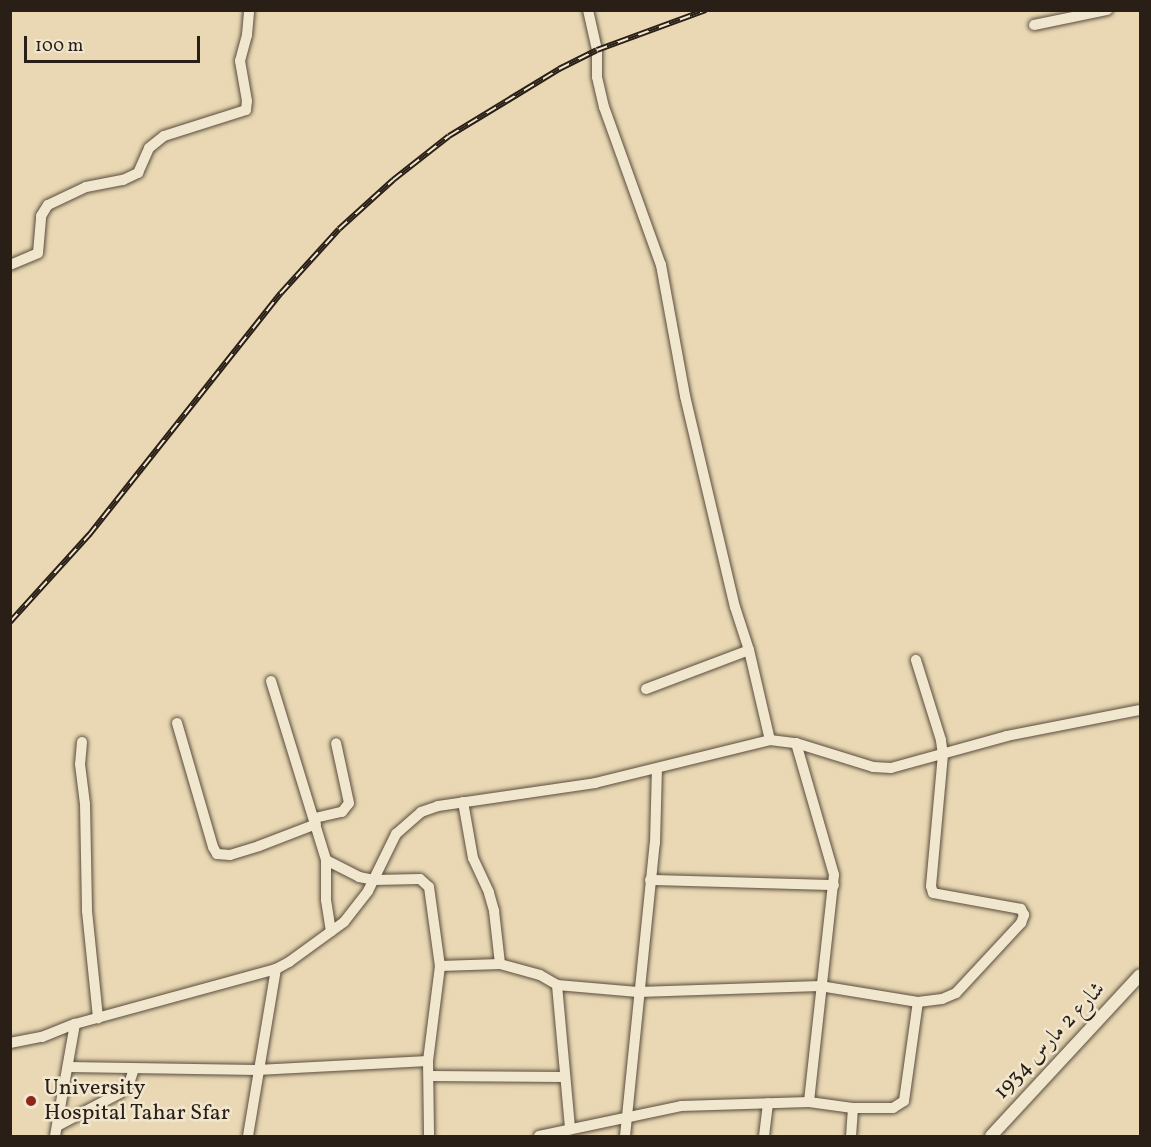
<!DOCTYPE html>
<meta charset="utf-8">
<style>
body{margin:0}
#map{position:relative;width:1151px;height:1147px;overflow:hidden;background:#e9d8b3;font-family:Vollkorn,Amiri,serif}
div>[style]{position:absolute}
.roads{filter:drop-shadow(0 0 2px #594d3e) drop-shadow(0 0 2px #594d3e)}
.minor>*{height:10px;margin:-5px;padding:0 5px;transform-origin:5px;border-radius:5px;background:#f1e6ce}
.tertiary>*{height:12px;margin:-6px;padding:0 6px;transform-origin:6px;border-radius:6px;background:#f1e6ce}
.rail>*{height:6px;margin-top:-3px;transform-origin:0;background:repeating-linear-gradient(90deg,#f1e6ce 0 11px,#291f17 0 22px);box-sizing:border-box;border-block:2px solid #291f17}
.dots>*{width:16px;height:16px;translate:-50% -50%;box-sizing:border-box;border:3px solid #f1e6ce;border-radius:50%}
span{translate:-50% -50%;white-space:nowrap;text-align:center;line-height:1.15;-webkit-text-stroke:5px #f1e6ce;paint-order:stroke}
.street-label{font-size:22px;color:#291f17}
.poi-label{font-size:22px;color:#291f17}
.left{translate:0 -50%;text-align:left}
.frame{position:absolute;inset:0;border:12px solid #291f17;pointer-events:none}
.scale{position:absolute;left:24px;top:36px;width:176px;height:27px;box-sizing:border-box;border:3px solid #291f17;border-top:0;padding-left:8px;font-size:18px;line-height:21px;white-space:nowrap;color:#291f17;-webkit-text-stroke:4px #f1e6ce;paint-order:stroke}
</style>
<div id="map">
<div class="roads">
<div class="minor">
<i style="left:588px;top:10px;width:41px;rotate:77.3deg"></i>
<i style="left:597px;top:50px;width:27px;rotate:90deg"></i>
<i style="left:597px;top:77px;width:31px;rotate:77deg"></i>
<i style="left:604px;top:107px;width:168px;rotate:70.2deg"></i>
<i style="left:661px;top:265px;width:133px;rotate:79.6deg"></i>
<i style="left:685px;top:396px;width:217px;rotate:76.7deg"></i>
<i style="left:735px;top:607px;width:45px;rotate:72deg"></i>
<i style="left:749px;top:650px;width:92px;rotate:76.9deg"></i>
<i style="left:1034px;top:25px;width:75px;rotate:-11.6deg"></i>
<i style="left:10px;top:265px;width:30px;rotate:-23deg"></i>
<i style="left:38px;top:253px;width:37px;rotate:-85deg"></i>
<i style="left:41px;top:216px;width:13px;rotate:-58deg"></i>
<i style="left:48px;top:205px;width:42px;rotate:-25.3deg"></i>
<i style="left:86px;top:187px;width:38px;rotate:-11deg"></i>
<i style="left:123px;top:180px;width:17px;rotate:-25deg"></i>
<i style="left:138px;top:173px;width:27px;rotate:-66deg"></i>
<i style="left:149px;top:148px;width:19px;rotate:-39deg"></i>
<i style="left:164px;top:136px;width:86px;rotate:-17.6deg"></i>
<i style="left:246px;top:110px;width:9px;rotate:-84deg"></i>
<i style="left:247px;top:101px;width:41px;rotate:-99.9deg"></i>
<i style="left:240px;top:61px;width:27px;rotate:-75deg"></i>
<i style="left:247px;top:35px;width:25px;rotate:-85deg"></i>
<i style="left:271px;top:681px;width:187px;rotate:72.9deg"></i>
<i style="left:326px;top:860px;width:37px;rotate:27deg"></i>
<i style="left:359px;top:877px;width:15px;rotate:11deg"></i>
<i style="left:374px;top:880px;width:46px;rotate:-1.2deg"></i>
<i style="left:420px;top:879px;width:12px;rotate:42deg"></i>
<i style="left:429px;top:887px;width:80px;rotate:82.1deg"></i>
<i style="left:440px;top:966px;width:96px;rotate:97.2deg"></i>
<i style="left:428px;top:1061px;width:75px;rotate:89.2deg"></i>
<i style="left:646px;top:689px;width:110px;rotate:-20.7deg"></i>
<i style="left:177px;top:723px;width:129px;rotate:73.8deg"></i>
<i style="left:213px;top:847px;width:8px;rotate:60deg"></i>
<i style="left:217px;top:854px;width:13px;rotate:4deg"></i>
<i style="left:230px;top:855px;width:30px;rotate:-17deg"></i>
<i style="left:259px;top:846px;width:61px;rotate:-21.1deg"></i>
<i style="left:82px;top:742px;width:22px;rotate:95deg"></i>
<i style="left:80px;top:764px;width:40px;rotate:82.9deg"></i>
<i style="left:85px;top:804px;width:107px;rotate:88.9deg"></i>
<i style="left:87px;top:911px;width:108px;rotate:84.1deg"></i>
<i style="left:796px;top:743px;width:137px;rotate:73.9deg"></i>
<i style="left:834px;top:875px;width:228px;rotate:96.3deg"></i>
<i style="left:463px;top:802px;width:57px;rotate:79.9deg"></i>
<i style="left:473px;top:858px;width:38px;rotate:65deg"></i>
<i style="left:489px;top:893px;width:19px;rotate:74deg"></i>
<i style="left:494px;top:911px;width:53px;rotate:83.5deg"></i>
<i style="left:315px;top:818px;width:28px;rotate:-13deg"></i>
<i style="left:342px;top:812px;width:11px;rotate:-52deg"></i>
<i style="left:349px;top:803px;width:61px;rotate:-102.2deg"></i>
<i style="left:326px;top:860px;width:40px;rotate:90deg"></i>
<i style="left:326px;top:900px;width:32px;rotate:81deg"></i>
<i style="left:650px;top:880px;width:184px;rotate:1.6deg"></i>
<i style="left:440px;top:966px;width:60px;rotate:-1.9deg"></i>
<i style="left:500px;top:964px;width:41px;rotate:15.4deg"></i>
<i style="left:540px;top:975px;width:20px;rotate:30deg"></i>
<i style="left:557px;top:985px;width:81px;rotate:4.9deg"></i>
<i style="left:638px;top:992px;width:182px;rotate:-1.9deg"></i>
<i style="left:820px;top:986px;width:99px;rotate:9.3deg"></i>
<i style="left:918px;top:1002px;width:24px;rotate:-7deg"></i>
<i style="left:942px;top:999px;width:15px;rotate:-23deg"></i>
<i style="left:956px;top:993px;width:96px;rotate:-47.1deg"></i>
<i style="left:1021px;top:923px;width:9px;rotate:-69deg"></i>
<i style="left:1024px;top:915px;width:7px;rotate:-117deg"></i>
<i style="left:1021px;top:909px;width:89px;rotate:-169.7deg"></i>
<i style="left:933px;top:893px;width:7px;rotate:-106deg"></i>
<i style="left:931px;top:886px;width:132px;rotate:-84.8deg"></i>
<i style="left:943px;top:755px;width:15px;rotate:-98deg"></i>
<i style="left:941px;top:740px;width:84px;rotate:-107.4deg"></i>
<i style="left:557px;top:985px;width:145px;rotate:84.8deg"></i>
<i style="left:10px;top:1043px;width:33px;rotate:-11deg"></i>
<i style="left:42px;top:1037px;width:35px;rotate:-22deg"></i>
<i style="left:75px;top:1024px;width:208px;rotate:-15.3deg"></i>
<i style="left:276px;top:969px;width:15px;rotate:-28deg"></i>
<i style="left:289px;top:962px;width:68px;rotate:-36deg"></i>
<i style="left:344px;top:922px;width:39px;rotate:-52deg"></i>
<i style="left:368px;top:891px;width:64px;rotate:-63.8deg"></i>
<i style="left:396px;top:834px;width:33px;rotate:-41deg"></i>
<i style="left:421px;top:812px;width:18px;rotate:-19deg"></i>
<i style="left:438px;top:806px;width:159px;rotate:-8.3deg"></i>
<i style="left:595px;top:783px;width:180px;rotate:-13.8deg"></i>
<i style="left:770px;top:740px;width:26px;rotate:7deg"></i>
<i style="left:796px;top:743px;width:81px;rotate:17.3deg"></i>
<i style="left:873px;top:767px;width:18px;rotate:3deg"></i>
<i style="left:891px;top:768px;width:120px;rotate:-15.4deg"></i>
<i style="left:1007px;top:736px;width:136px;rotate:-11.1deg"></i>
<i style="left:68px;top:1067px;width:189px;rotate:0.9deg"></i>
<i style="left:257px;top:1070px;width:171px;rotate:-3deg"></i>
<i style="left:429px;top:1076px;width:135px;rotate:0.4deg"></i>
<i style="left:853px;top:1108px;width:40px"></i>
<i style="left:893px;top:1108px;width:13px;rotate:-32deg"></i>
<i style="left:904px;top:1101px;width:100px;rotate:-82deg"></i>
<i style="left:57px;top:1126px;width:71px;rotate:-27.6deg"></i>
<i style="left:120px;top:1093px;width:13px;rotate:-45deg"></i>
<i style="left:129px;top:1084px;width:16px;rotate:-72deg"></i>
<i style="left:55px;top:1136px;width:114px;rotate:-79.9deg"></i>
<i style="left:248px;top:1136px;width:169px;rotate:-80.5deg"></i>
<i style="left:539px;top:1136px;width:145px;rotate:-11.9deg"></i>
<i style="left:681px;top:1106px;width:128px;rotate:-1.8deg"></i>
<i style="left:809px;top:1102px;width:44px;rotate:7.8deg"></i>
<i style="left:853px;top:1108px;width:28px;rotate:94deg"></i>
<i style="left:625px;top:1136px;width:295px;rotate:-84.2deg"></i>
<i style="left:655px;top:843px;width:74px;rotate:-88.5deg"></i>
<i style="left:764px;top:1136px;width:33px;rotate:-83deg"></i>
</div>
<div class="tertiary">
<i style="left:991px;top:1136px;width:219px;rotate:-47.2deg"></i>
</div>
</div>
<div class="rail">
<i style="left:10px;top:622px;width:118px;rotate:-47.8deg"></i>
<i style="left:89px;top:535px;width:309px;rotate:-51.6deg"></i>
<i style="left:281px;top:293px;width:86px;rotate:-47.8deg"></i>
<i style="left:339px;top:229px;width:73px;rotate:-42.2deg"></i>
<i style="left:393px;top:180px;width:71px;rotate:-38.2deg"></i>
<i style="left:449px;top:136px;width:129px;rotate:-31.3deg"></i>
<i style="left:559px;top:69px;width:42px;rotate:-26.6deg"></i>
<i style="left:597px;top:50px;width:116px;rotate:-20.2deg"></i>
</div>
<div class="dots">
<i style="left:31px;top:1101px;background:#8f2418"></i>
</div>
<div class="street-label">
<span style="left:1050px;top:1041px;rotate:-47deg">شارع 2 مارس 1934</span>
</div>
<div class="poi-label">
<span class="left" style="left:44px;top:1101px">University<br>Hospital Tahar Sfar</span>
</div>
<div class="frame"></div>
<div class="scale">100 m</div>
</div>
